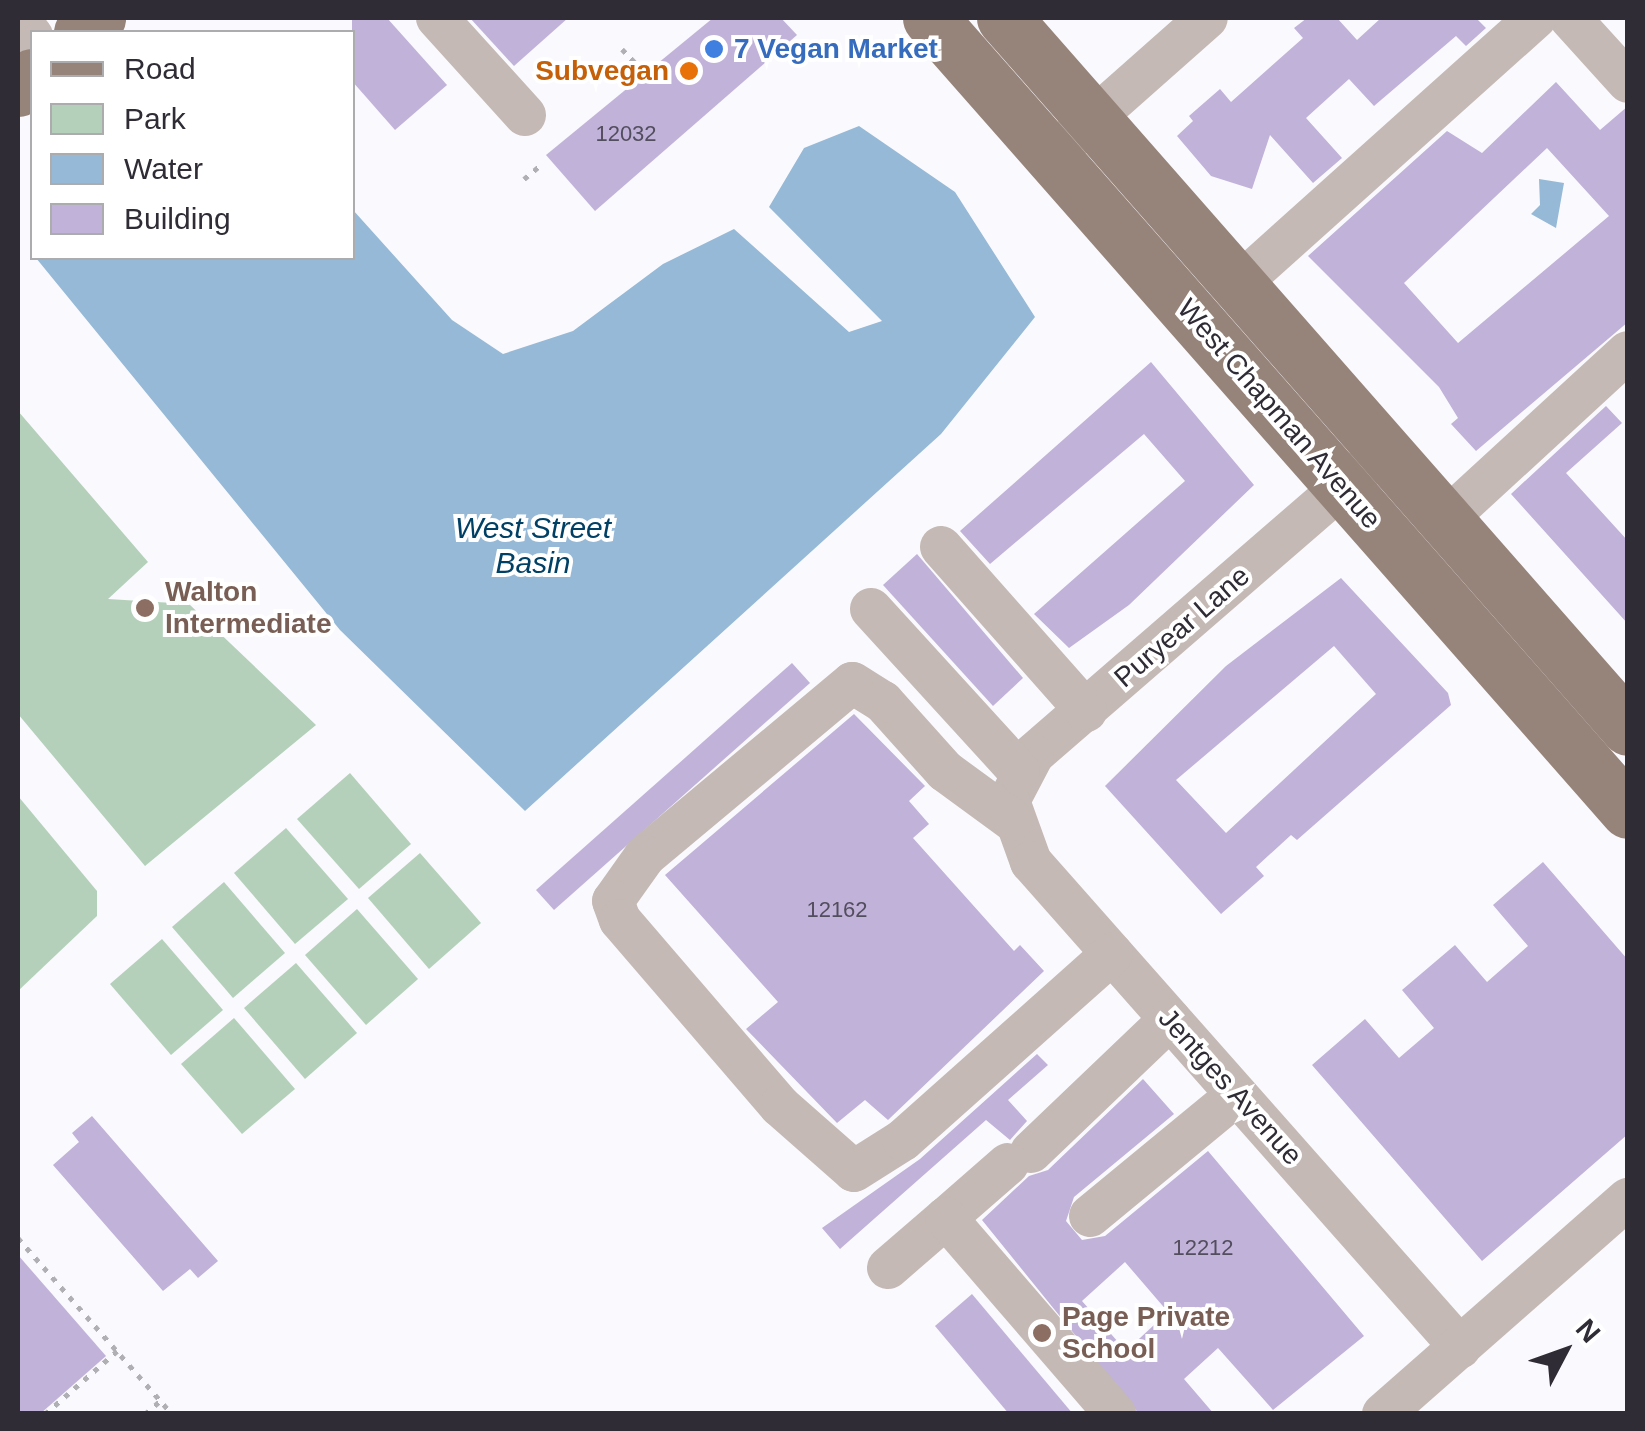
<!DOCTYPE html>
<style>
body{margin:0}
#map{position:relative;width:1645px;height:1431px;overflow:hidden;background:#faf9fd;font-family:Arial,sans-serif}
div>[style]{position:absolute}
.green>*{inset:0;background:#b4d0ba}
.water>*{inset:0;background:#95b9d6}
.building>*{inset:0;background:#c0b2d9}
.path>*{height:5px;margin-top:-2.5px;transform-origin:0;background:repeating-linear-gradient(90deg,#b0afb4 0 5px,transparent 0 13px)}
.minor>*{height:42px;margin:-21px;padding:0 21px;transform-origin:21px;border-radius:21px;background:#c4b9b4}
.major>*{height:55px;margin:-27.5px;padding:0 27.5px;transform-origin:27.5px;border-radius:27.5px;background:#96847a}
.dots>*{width:28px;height:28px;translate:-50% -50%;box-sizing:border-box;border:5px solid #fff;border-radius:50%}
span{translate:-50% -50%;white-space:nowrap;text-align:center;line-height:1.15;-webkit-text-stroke:8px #fff;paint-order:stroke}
.number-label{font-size:22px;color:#534e5e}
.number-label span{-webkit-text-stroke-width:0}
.shop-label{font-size:28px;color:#366cbe;font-weight:700}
.left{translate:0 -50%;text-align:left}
.food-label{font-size:28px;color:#c56008;font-weight:700}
.right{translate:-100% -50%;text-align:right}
.street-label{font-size:28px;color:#2f2c35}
.education-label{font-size:28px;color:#785e54;font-weight:700}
.water-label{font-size:30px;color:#004065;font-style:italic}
.frame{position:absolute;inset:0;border:20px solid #2f2c35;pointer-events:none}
.legend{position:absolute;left:30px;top:30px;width:325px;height:230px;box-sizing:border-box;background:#fff;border:2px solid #acabae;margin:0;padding:12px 18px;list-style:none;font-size:30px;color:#2f2c35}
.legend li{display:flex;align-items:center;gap:20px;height:50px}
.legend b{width:50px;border:2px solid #acabae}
.north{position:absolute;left:1515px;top:1301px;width:100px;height:100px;-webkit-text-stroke:8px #fff;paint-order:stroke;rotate:49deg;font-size:28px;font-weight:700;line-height:40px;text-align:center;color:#2f2c35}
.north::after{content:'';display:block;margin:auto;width:35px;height:45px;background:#2f2c35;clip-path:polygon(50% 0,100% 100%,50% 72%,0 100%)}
</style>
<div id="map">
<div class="green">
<i style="clip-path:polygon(18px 411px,148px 562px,108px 599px,189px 604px,316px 725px,145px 866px,18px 714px)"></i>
<i style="clip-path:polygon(350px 773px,411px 844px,359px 889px,297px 819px)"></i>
<i style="clip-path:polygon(18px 796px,97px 891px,97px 916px,18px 991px)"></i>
<i style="clip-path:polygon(286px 828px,348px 899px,295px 944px,234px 873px)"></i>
<i style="clip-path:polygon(420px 853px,481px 923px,429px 969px,368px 898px)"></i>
<i style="clip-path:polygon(224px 882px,285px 953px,233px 998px,172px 927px)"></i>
<i style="clip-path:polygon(357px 909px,418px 979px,366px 1025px,305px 955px)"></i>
<i style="clip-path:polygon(162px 939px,223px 1010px,171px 1055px,110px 984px)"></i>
<i style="clip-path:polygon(296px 963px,357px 1033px,305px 1079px,244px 1008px)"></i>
<i style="clip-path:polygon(234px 1018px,295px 1089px,242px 1134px,181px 1064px)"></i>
</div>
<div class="water">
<i style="clip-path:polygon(859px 126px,955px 192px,1035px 317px,941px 434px,525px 811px,340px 630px,36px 258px,352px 258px,353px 210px,452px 320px,503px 354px,573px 331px,663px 264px,734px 229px,849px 332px,882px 321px,769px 207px,804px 148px)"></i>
<i style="clip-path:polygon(1539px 179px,1564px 183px,1556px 228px,1531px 214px,1540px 205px)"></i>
</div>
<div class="building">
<i style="clip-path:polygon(352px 18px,387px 18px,447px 85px,395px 130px,352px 81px)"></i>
<i style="clip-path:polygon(470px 18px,568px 18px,514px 66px)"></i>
<i style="clip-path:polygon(713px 18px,781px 18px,797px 35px,595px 211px,546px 155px)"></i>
<i style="clip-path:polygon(1307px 18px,1337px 18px,1357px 40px,1381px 18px,1476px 18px,1486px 28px,1466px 46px,1456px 36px,1374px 106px,1349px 79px,1306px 118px,1342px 158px,1313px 183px,1270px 135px,1252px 189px,1211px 176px,1177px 136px,1193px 121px,1189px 116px,1220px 89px,1231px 102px,1303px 38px,1294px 28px)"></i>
<i style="clip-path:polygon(evenodd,1556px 82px,1600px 130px,1628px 106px,1628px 322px,1476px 451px,1451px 424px,1458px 418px,1439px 387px,1308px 256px,1447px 131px,1482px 153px,1556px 82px,1547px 148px,1609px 216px,1458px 343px,1404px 283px,1547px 148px)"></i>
<i style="clip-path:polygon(1151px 362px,1254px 485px,1129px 605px,1069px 648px,1034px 614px,1185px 481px,1144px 434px,990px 564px,960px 531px)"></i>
<i style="clip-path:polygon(1606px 406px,1622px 423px,1566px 473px,1628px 541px,1628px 624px,1511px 494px)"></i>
<i style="clip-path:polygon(917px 554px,1023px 678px,993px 706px,883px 585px)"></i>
<i style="clip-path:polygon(evenodd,1341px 578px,1448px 693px,1451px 705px,1297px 840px,1291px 835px,1256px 867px,1264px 876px,1221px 914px,1105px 786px,1226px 666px,1341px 578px,1334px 646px,1376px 694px,1226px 833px,1176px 780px,1334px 646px)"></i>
<i style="clip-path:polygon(792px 663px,810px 683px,554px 910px,536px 890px)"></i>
<i style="clip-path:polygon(854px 714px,925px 786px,909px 801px,929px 824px,913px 838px,1014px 951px,1020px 945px,1044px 971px,888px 1120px,865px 1100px,837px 1123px,746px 1029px,778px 1002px,665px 875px)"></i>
<i style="clip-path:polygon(1543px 862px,1628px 960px,1628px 1134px,1482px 1261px,1312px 1065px,1365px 1019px,1399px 1058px,1434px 1028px,1402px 990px,1455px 945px,1487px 982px,1528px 946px,1493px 905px)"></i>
<i style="clip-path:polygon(1037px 1054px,1048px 1065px,1008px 1100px,1027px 1121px,1010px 1140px,986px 1120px,840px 1249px,822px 1228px,920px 1159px)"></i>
<i style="clip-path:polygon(evenodd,1143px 1079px,1174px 1114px,1074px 1197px,1066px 1221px,1082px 1240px,1105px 1236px,1208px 1151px,1364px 1336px,1273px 1410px,1218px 1348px,1184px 1379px,1214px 1414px,1139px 1414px,982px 1220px,1029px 1176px,1048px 1170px,1143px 1079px,1125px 1262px,1168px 1312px,1126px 1351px,1082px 1301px,1125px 1262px)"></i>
<i style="clip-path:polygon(92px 1116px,218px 1261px,198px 1278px,190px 1269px,163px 1291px,53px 1165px,79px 1142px,72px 1133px)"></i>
<i style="clip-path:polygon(18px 1255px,106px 1356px,40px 1414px,18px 1414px)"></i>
<i style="clip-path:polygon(972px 1294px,1073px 1414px,1009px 1414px,935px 1326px)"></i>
</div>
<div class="path">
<i style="left:622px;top:49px;width:28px;rotate:46deg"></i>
<i style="left:524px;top:179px;width:25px;rotate:-40deg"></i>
<i style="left:18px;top:1238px;width:234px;rotate:48.8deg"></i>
<i style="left:45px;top:1414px;width:96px;rotate:-41.2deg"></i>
<i style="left:145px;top:1414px;width:20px;rotate:-41deg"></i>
</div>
<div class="minor">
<i style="left:18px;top:18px;width:23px;rotate:52deg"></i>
<i style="left:437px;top:18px;width:131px;rotate:47.8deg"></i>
<i style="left:1570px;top:18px;width:86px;rotate:47.8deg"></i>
<i style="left:1069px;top:140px;width:184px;rotate:-41.5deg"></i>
<i style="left:1240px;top:283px;width:397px;rotate:-41.9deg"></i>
<i style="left:1365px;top:467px;width:440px;rotate:139.1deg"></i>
<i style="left:1033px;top:755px;width:52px;rotate:117.6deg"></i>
<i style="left:1009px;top:801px;width:65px;rotate:70.2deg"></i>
<i style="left:1031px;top:862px;width:648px;rotate:48.51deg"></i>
<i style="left:1445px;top:520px;width:248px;rotate:-42.6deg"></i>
<i style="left:941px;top:547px;width:219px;rotate:48.5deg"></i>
<i style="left:871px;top:609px;width:219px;rotate:47.6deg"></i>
<i style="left:1012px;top:820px;width:83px;rotate:-143.8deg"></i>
<i style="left:945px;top:771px;width:93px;rotate:-131.9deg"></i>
<i style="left:883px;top:702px;width:36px;rotate:-148deg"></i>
<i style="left:852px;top:683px;width:270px;rotate:140.1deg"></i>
<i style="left:645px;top:856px;width:55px;rotate:125.4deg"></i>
<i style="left:613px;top:901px;width:20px;rotate:70deg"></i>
<i style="left:620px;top:920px;width:245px;rotate:49.3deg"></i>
<i style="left:780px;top:1106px;width:98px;rotate:41.3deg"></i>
<i style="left:854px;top:1171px;width:58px;rotate:-32.3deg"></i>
<i style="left:903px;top:1140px;width:280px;rotate:-41.7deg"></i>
<i style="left:1031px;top:1152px;width:192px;rotate:-43.7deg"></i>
<i style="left:1090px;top:1216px;width:190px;rotate:-39.5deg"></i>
<i style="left:946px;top:1218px;width:82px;rotate:-41.1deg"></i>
<i style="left:888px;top:1268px;width:77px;rotate:-40.8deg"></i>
<i style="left:946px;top:1218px;width:259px;rotate:49.2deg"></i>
<i style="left:1383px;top:1414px;width:326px;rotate:-41.3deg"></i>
</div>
<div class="major">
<i style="left:930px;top:18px;width:1056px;rotate:48.65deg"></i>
<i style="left:1004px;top:18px;width:945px;rotate:48.69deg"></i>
<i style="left:81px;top:32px;width:22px;rotate:-39deg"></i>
<i style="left:18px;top:89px;width:19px;rotate:-43deg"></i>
</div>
<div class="dots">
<i style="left:714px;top:49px;background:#3f7fe0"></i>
<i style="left:689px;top:71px;background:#e8710a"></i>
<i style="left:145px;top:608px;background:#8d6e63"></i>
<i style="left:1042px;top:1333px;background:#8d6e63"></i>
</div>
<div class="number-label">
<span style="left:626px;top:134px">12032</span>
<span style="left:837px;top:910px">12162</span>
<span style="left:1203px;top:1248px">12212</span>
</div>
<div class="shop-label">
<span class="left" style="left:734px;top:49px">7 Vegan Market</span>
</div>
<div class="food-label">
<span class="right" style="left:669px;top:71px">Subvegan</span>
</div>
<div class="street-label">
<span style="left:1279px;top:414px;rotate:49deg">West Chapman Avenue</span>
<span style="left:1182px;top:627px;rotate:-41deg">Puryear Lane</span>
<span style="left:1230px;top:1087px;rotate:48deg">Jentges Avenue</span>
</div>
<div class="education-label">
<span class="left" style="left:165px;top:608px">Walton<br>Intermediate</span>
<span class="left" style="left:1062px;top:1333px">Page Private<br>School</span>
</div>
<div class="water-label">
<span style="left:533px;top:545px">West Street<br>Basin</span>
</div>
<div class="frame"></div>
<ul class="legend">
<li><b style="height:12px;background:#96847a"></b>Road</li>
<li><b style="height:28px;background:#b4d0ba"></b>Park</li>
<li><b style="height:28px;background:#95b9d6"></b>Water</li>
<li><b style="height:28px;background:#c0b2d9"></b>Building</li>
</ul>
<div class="north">N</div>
</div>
